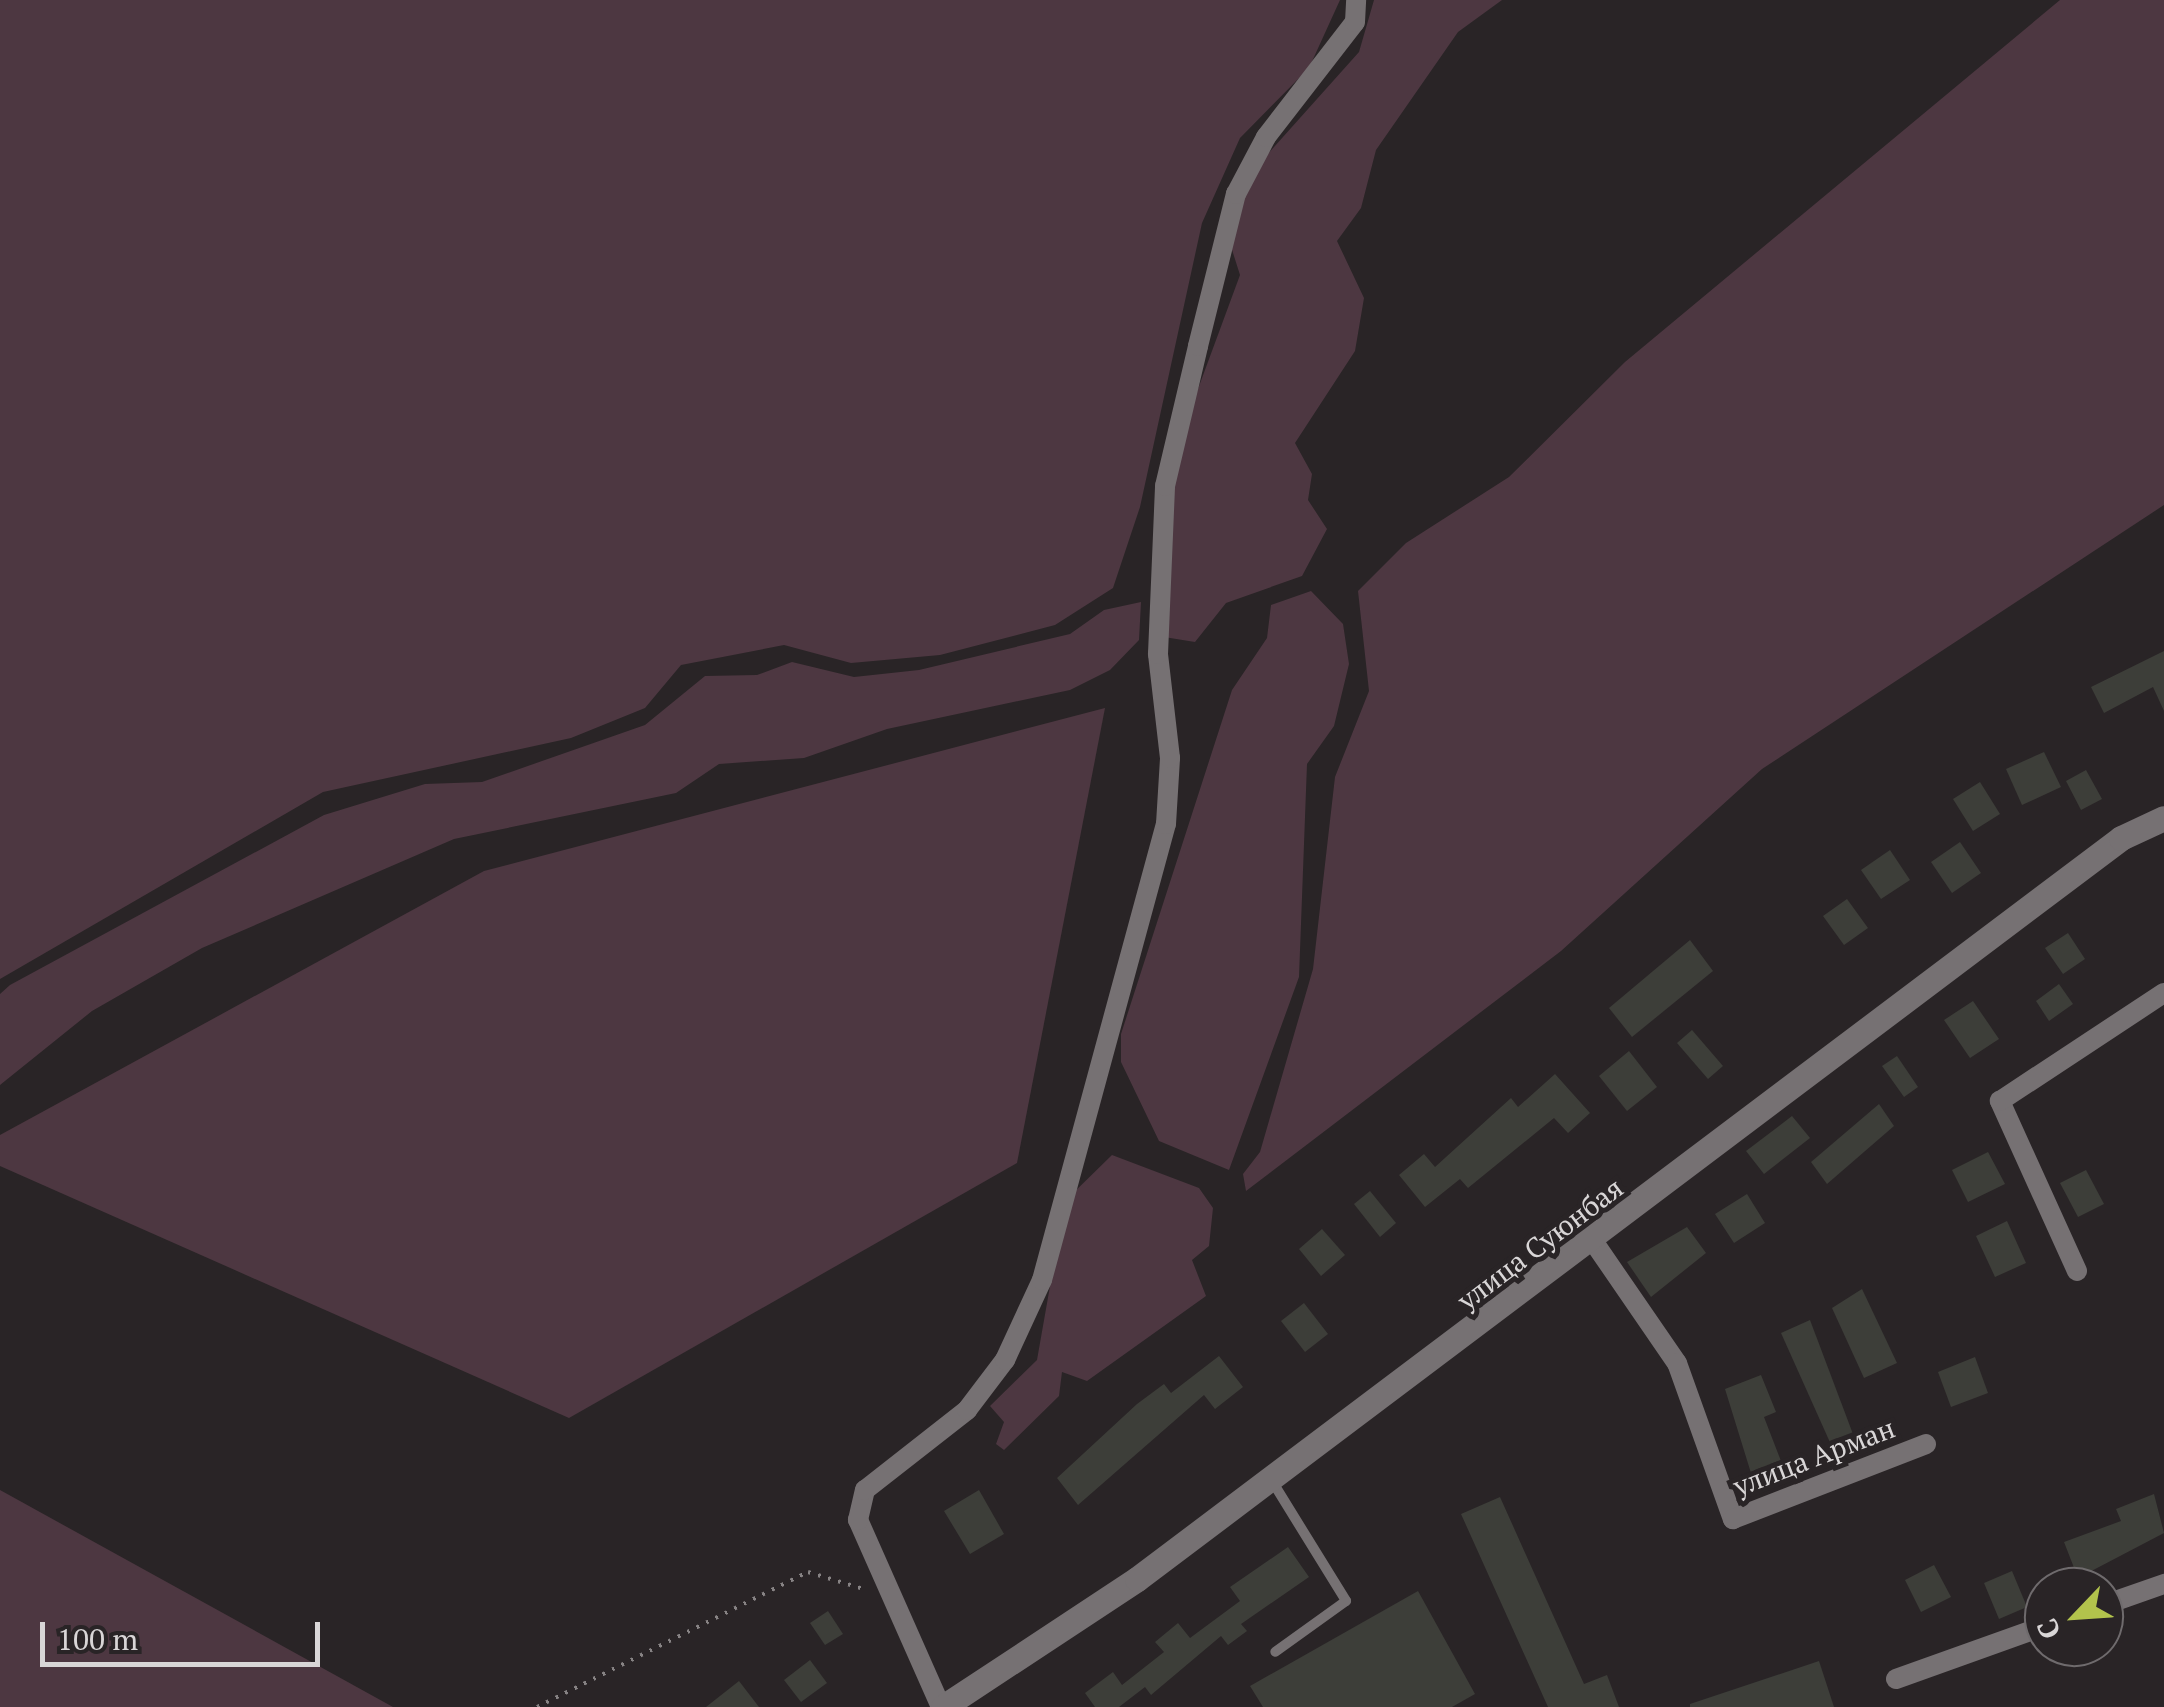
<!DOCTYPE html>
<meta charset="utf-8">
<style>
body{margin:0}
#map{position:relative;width:2164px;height:1707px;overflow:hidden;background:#292426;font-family:"PT Serif",serif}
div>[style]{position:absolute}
.green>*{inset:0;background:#4d3741}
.building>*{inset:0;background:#3d3e39}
.path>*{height:4px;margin-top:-2px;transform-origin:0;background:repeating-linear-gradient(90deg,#878384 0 2.5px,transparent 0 10.5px)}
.lane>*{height:10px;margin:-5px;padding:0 5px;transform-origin:5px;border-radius:5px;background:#767173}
.street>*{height:20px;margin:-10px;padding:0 10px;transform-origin:10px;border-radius:10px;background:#767173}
.secondary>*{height:25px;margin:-12.5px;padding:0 12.5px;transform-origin:12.5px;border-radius:12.5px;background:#767173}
span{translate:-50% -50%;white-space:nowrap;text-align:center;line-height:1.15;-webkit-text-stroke:10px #292426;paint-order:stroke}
.street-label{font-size:28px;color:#d9d6d7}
.north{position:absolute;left:2024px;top:1567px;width:100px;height:100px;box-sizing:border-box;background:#292426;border:2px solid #6f6b6d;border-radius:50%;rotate:245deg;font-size:28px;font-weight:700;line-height:40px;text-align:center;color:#d9d6d7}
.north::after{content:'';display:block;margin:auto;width:35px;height:45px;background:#b2c34c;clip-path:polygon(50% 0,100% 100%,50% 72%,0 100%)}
.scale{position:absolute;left:40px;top:1622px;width:280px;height:45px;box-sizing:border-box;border:5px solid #d9d6d7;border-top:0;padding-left:12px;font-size:30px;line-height:35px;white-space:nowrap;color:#d9d6d7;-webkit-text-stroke:8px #292426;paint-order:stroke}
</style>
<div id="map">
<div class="green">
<i style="clip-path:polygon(0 0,1340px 0,1309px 68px,1240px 138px,1202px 223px,1140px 507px,1113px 588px,1055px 625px,940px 655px,851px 663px,784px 645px,681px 665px,645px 708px,571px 738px,323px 792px,0 979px)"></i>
<i style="clip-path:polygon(1374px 0,1502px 0,1458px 32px,1376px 150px,1361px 208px,1337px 241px,1364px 298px,1355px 351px,1295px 443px,1312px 474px,1308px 500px,1327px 529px,1302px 576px,1226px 603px,1195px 642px,1164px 637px,1174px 454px,1240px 275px,1227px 234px,1265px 157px,1359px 52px)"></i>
<i style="clip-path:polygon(2060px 0,2164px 0,2164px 505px,1762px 769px,1561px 951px,1246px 1191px,1243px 1174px,1260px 1152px,1313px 969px,1335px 777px,1369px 691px,1358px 591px,1406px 543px,1509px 477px,1625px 362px)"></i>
<i style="clip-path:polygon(1311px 591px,1343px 624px,1349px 664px,1334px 726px,1307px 764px,1299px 977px,1229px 1170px,1159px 1141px,1121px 1062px,1121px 1034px,1232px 690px,1267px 638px,1271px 605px)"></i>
<i style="clip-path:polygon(1141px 602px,1139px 640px,1110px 670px,1070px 690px,887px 729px,804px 758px,719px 764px,676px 793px,454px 839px,202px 948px,92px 1011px,0 1085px,0 994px,10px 985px,324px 815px,425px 784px,482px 782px,645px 725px,705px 676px,757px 675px,792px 662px,854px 677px,919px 670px,1070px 634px,1104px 610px)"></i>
<i style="clip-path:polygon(1105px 708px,1017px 1163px,569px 1418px,0 1166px,0 1135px,484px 871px)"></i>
<i style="clip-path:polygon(1112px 1155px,1199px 1188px,1213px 1208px,1209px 1246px,1192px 1260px,1206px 1296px,1087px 1381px,1062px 1372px,1059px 1396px,1004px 1450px,996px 1444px,1004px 1422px,990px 1406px,1037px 1360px,1065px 1201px)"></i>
<i style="clip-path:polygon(0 1490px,393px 1707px,0 1707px)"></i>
</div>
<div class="building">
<i style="clip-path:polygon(2164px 651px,2164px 711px,2153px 687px,2104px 713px,2091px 687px)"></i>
<i style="clip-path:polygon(2044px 752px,2061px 787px,2022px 805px,2006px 769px)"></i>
<i style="clip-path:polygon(2086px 770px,2102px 799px,2081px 810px,2066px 781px)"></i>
<i style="clip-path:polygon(1980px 782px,2000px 814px,1973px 831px,1953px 799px)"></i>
<i style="clip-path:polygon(1960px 842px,1981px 873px,1952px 893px,1931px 862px)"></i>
<i style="clip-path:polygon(1890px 850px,1910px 880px,1881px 899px,1861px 870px)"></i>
<i style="clip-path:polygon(1847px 899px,1868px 928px,1844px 945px,1823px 916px)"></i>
<i style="clip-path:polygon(2068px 933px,2085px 959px,2063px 974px,2045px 948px)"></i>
<i style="clip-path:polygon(1690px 940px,1713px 971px,1632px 1037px,1609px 1008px)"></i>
<i style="clip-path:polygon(2059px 984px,2073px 1004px,2049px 1021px,2036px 1001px)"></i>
<i style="clip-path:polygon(1973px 1001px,1999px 1039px,1970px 1058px,1944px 1020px)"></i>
<i style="clip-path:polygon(1692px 1030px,1723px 1066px,1708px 1079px,1677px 1043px)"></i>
<i style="clip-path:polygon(1629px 1051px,1657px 1087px,1627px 1111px,1599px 1076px)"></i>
<i style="clip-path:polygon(1897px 1056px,1918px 1087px,1904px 1097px,1882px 1066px)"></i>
<i style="clip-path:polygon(1555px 1074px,1590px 1113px,1568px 1133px,1554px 1118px,1468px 1188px,1460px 1179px,1425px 1207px,1399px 1175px,1424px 1154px,1435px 1167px,1511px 1098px,1518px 1107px)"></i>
<i style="clip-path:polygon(1879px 1104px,1894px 1126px,1827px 1184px,1811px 1162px)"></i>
<i style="clip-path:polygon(1792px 1116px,1810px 1138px,1764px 1174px,1746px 1151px)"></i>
<i style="clip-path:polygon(1988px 1152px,2005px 1184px,1968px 1202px,1952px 1170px)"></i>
<i style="clip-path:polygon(2086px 1170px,2104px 1204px,2078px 1217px,2060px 1183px)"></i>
<i style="clip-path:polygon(1370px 1191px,1396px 1223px,1380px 1237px,1354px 1204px)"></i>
<i style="clip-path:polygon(1747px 1194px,1765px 1223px,1734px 1243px,1715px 1214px)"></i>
<i style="clip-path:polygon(2007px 1221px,2026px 1263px,1995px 1277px,1976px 1236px)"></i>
<i style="clip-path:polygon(1687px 1227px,1706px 1253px,1651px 1297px,1627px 1262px)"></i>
<i style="clip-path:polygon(1322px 1229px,1345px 1255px,1321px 1276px,1299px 1249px)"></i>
<i style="clip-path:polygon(1862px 1289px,1897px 1363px,1864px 1378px,1832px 1308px)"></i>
<i style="clip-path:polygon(1304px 1303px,1328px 1334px,1305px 1352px,1281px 1321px)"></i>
<i style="clip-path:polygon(1810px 1320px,1859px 1450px,1837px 1458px,1781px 1333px)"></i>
<i style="clip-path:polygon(1219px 1356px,1243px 1387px,1215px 1409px,1204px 1395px,1078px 1505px,1057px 1478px,1137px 1404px,1164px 1384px,1171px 1393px)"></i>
<i style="clip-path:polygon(1975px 1357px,1988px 1393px,1951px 1407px,1938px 1372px)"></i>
<i style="clip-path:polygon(1761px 1375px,1776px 1412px,1764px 1417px,1786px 1474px,1755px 1486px,1725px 1389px)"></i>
<i style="clip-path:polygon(979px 1490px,1004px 1534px,970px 1554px,944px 1511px)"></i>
<i style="clip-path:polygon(2154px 1494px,2164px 1533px,2078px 1578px,2064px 1542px,2121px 1521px,2116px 1509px)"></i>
<i style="clip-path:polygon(1500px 1497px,1584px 1684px,1607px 1675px,1619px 1707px,1548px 1707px,1461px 1514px)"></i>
<i style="clip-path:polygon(1288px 1547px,1309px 1577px,1241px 1624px,1247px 1631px,1228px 1645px,1221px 1636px,1151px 1695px,1145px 1687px,1119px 1707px,1095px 1707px,1085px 1693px,1113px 1672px,1122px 1685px,1164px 1652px,1155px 1642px,1178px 1623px,1190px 1638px,1240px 1601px,1230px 1587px)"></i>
<i style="clip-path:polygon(1934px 1565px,1951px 1597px,1921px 1612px,1905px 1580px)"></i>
<i style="clip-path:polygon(2012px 1571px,2027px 1607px,1999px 1619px,1984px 1583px)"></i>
<i style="clip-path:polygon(1418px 1591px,1475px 1694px,1452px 1707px,1263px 1707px,1250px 1686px)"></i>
<i style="clip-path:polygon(828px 1611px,843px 1634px,825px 1645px,810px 1623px)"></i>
<i style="clip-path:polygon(810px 1660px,827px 1683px,801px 1702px,784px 1680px)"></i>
<i style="clip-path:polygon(1819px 1661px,1834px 1707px,1690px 1707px,1690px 1704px)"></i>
<i style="clip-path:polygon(739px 1681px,759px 1707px,706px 1707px)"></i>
</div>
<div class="path">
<i style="left:537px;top:1707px;width:303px;rotate:-26.5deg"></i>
<i style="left:808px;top:1572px;width:62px;rotate:17deg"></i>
</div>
<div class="lane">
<i style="left:1272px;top:1481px;width:141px;rotate:58.3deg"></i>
<i style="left:1346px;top:1601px;width:87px;rotate:144.3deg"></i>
</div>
<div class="street">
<i style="left:1593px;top:1241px;width:148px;rotate:55.5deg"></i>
<i style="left:1677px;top:1363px;width:166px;rotate:70.3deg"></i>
<i style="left:1733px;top:1519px;width:207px;rotate:-21.2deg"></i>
<i style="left:2077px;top:1271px;width:187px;rotate:-114.4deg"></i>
<i style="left:2000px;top:1101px;width:196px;rotate:-33.4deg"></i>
<i style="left:2104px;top:1605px;width:64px;rotate:-19.3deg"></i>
<i style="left:1896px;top:1679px;width:157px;rotate:-19.7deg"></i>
<i style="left:941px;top:1707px;width:205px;rotate:-113.9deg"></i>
<i style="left:858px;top:1520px;width:31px;rotate:-77deg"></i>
<i style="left:865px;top:1490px;width:130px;rotate:-38.1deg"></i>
<i style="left:967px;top:1410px;width:63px;rotate:-52.8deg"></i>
<i style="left:1005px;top:1360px;width:88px;rotate:-65.2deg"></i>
<i style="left:1042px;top:1280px;width:473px;rotate:-74.8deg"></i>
<i style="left:1166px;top:824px;width:66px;rotate:-86.5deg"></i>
<i style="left:1170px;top:758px;width:105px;rotate:-96.6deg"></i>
<i style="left:1158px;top:654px;width:168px;rotate:-87.6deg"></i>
<i style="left:1165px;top:486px;width:144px;rotate:-76.7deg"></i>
<i style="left:1198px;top:346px;width:157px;rotate:-76deg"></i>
<i style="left:1236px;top:194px;width:64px;rotate:-62.2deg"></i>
<i style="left:1266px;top:137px;width:145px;rotate:-52.3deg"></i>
<i style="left:1355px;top:22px;width:22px;rotate:-87deg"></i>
</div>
<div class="secondary">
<i style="left:943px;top:1707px;width:232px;rotate:-33.4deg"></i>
<i style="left:1137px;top:1579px;width:1232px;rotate:-36.98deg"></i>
<i style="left:2121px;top:838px;width:47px;rotate:-24.9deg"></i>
</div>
<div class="street-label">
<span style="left:1540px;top:1244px;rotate:-37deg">улица Суюнбая</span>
<span style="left:1814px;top:1457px;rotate:-21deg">улица Арман</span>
</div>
<div class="north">С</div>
<div class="scale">100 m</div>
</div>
